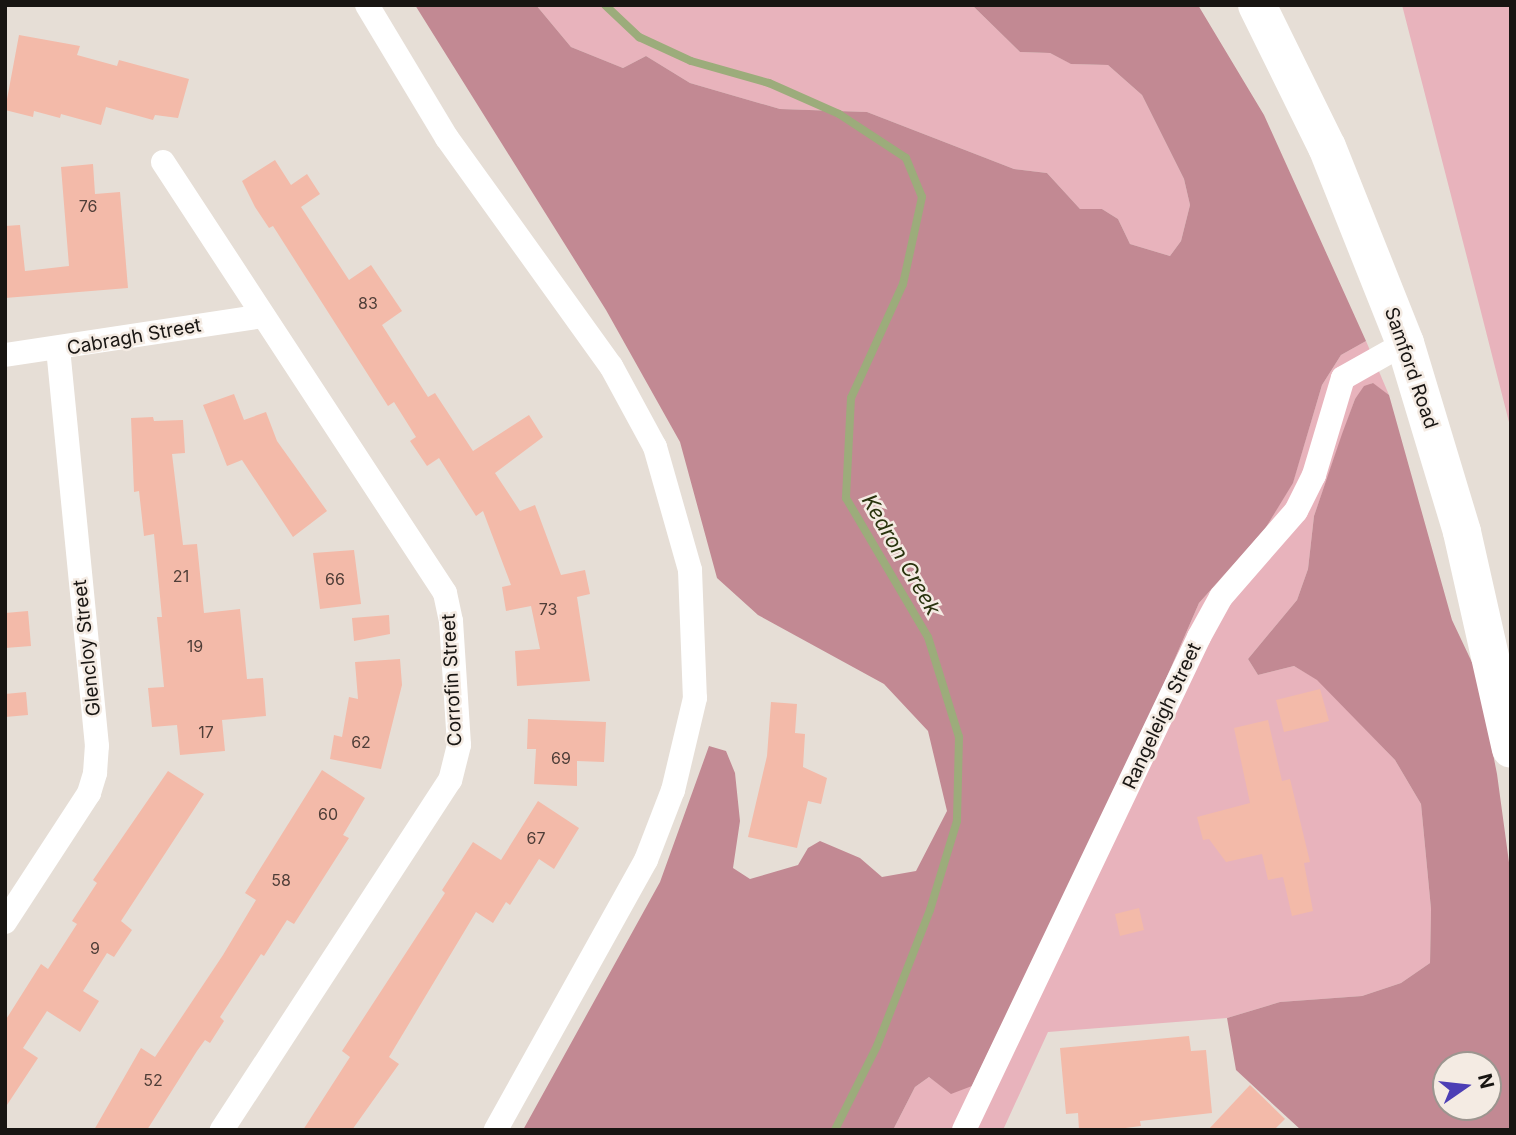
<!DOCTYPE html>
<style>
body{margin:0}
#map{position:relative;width:1516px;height:1135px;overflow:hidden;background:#e6ded6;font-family:Inter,sans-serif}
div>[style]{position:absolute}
.green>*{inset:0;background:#e8b3bc}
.forest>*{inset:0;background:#c28993}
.stream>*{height:8px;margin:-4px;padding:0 4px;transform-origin:4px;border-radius:4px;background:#9cac7b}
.building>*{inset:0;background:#f3baa9}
.minor>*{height:24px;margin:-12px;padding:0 12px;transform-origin:12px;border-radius:12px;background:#fff}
.primary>*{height:38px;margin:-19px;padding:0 19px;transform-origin:19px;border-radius:19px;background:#fff}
span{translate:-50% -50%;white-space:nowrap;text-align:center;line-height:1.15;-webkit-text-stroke:5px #f4ebe3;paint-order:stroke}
.number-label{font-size:16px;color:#4f3e38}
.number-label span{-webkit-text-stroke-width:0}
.street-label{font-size:19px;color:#181512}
.water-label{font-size:21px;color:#29330d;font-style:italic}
.frame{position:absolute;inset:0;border:7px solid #181512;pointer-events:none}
.north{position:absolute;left:1432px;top:1051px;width:70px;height:70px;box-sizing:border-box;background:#f4ebe3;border:2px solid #9c958f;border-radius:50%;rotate:76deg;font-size:19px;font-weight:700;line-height:28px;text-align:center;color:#181512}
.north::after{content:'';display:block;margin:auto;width:24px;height:32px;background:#4c3eb5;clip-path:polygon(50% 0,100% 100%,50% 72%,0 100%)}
</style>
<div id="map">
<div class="green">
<i style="clip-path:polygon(536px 5px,972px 5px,1020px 52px,1050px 53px,1072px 64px,1108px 65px,1142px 95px,1184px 179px,1190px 205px,1181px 241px,1170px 256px,1130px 244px,1118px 219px,1102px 209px,1080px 209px,1047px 173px,1014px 169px,867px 112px,780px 109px,690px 83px,646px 56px,623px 68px,571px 47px)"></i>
<i style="clip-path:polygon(1402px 5px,1511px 5px,1511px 430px,1480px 308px)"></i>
<i style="clip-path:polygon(1366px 341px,1389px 395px,1372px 383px,1355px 399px,1314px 516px,1308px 569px,1297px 600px,1248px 659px,1258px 675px,1294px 666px,1318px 680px,1395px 760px,1421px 804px,1431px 909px,1430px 963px,1401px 983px,1362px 996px,1280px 1002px,1227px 1018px,1048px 1032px,1003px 1130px,893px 1130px,915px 1087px,929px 1077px,951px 1093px,1146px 725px,1199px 603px,1265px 529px,1293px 482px,1322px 385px,1341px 355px)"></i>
</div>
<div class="forest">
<i style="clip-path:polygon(415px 5px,536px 5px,571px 47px,623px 68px,646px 56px,690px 83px,780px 109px,867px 112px,1014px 169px,1047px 173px,1080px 209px,1102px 209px,1118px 219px,1130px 244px,1170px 256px,1181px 241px,1190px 205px,1184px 179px,1142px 95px,1108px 65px,1071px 64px,1050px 53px,1020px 52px,972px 5px,1198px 5px,1264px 115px,1366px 341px,1341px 355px,1322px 385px,1293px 483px,1265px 529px,1199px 603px,1146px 725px,972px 1086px,951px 1094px,929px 1077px,915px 1087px,893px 1130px,523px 1130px,660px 882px,709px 746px,726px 751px,735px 773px,740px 821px,733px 868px,750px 879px,798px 865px,808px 848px,820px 841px,860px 858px,882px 877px,916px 871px,947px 811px,928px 731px,884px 684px,758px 615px,717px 578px,680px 442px,606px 310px)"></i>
<i style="clip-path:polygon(evenodd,1373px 383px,1389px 395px,1452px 620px,1477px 673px,1497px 774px,1511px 877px,1511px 1130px,1301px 1130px,1236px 1070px,1227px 1018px,1280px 1002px,1362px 996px,1401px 983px,1430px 963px,1431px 909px,1421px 804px,1395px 760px,1317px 680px,1294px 666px,1258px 675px,1248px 659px,1297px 600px,1308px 569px,1314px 516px,1342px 434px,1355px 399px,1364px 386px,1373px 383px,1446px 1065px,1488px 1065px,1488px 1107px,1446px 1107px,1446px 1065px)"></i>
</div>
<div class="stream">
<i style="left:605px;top:5px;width:47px;rotate:43.3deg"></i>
<i style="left:639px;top:37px;width:57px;rotate:24.8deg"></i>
<i style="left:691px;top:61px;width:81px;rotate:15.8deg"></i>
<i style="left:769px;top:83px;width:77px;rotate:23.9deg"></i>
<i style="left:839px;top:114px;width:80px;rotate:33.3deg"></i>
<i style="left:906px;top:158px;width:42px;rotate:67.7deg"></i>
<i style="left:922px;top:197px;width:89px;rotate:102.3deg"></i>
<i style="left:903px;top:284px;width:125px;rotate:114.5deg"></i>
<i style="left:851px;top:398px;width:100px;rotate:92.9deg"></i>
<i style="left:846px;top:498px;width:161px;rotate:59.5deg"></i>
<i style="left:928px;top:637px;width:105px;rotate:72.8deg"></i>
<i style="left:959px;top:737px;width:84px;rotate:91.4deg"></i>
<i style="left:957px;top:821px;width:93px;rotate:106.9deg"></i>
<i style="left:930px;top:910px;width:146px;rotate:111.3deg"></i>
<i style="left:877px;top:1046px;width:94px;rotate:116.6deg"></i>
</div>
<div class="building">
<i style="clip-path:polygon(19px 35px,80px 46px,77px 55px,117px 66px,119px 60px,189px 79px,178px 118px,155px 115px,153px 120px,106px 107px,101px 125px,61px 114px,60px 118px,34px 111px,33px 117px,5px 110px)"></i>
<i style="clip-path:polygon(275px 160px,291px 185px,307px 174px,320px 194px,301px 207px,349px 280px,371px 265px,402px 311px,382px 325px,428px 397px,435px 393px,473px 451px,529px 415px,543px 437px,495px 473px,520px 511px,535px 505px,561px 575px,585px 570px,590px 594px,577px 597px,590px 681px,517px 686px,515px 651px,540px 649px,531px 606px,506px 611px,502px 587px,511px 585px,483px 511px,476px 516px,439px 458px,427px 466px,410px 441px,416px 437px,394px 402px,388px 406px,273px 226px,269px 228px,255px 207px,242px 181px)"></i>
<i style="clip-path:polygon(93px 164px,95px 194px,120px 192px,128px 288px,5px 298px,5px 226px,20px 225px,25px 271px,69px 266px,61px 167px)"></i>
<i style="clip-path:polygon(234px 394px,244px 420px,266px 412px,277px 441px,327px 511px,293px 537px,242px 460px,227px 466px,203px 405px)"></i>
<i style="clip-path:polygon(153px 417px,154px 421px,183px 420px,185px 453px,172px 454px,183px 545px,197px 544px,204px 613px,240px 609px,247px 679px,263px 678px,266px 716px,222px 720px,225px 751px,180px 755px,177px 725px,152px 727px,148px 688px,164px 687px,157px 617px,162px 617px,154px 534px,144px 536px,139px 491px,134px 492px,131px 418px)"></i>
<i style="clip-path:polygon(354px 550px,361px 604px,320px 609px,313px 553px)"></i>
<i style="clip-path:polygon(28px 611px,31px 646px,5px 648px,5px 613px)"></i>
<i style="clip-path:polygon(389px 615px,390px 634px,354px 641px,352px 618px)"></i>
<i style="clip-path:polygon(400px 659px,402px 685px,381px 769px,330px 759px,334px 735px,342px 737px,349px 697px,358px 699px,355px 662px)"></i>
<i style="clip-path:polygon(1320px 689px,1329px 721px,1284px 732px,1276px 700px)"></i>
<i style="clip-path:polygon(26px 692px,28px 715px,5px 717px,5px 694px)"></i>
<i style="clip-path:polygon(771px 702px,797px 704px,795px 733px,805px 734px,803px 767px,827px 778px,821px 804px,808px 801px,797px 848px,748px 837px,767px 756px)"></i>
<i style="clip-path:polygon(528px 719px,606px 722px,604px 762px,577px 761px,577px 786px,534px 784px,536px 749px,527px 749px)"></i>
<i style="clip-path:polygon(1268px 720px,1282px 781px,1290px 779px,1310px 862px,1304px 863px,1313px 911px,1292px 916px,1283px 877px,1268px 880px,1262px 854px,1226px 862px,1209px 839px,1203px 840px,1197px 817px,1250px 803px,1234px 728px)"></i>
<i style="clip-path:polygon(322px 770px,365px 798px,343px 835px,349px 838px,294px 924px,287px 920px,264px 956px,261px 954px,220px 1017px,224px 1021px,210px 1043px,205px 1040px,197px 1051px,147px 1130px,94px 1130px,141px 1048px,155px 1057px,223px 955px,256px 900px,245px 893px)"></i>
<i style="clip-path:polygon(168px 771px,204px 794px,121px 921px,132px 930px,114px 957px,107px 953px,83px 991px,99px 1001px,80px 1032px,47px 1011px,23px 1048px,38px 1058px,5px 1108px,5px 1021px,41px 964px,48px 969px,77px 924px,72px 921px,97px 883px,93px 880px)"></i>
<i style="clip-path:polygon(538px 801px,579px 828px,554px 869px,539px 859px,510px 905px,506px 902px,493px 923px,476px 912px,389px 1057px,399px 1064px,352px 1130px,303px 1130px,350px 1057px,342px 1051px,445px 893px,442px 890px,473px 842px,501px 860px)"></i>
<i style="clip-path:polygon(1139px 908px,1144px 930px,1120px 936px,1115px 914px)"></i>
<i style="clip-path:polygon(1189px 1036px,1191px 1051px,1206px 1050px,1212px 1113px,1140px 1121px,1141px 1126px,1110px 1130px,1079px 1130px,1078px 1113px,1066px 1114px,1060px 1048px)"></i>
<i style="clip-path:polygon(1250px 1085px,1285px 1119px,1274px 1130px,1208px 1130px)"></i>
</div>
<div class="minor">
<i style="left:367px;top:5px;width:155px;rotate:59deg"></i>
<i style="left:447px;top:138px;width:281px;rotate:54.3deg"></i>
<i style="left:611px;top:366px;width:92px;rotate:61.5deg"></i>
<i style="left:655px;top:447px;width:128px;rotate:74.1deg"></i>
<i style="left:690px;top:570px;width:128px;rotate:87.8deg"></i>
<i style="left:695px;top:698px;width:95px;rotate:103.4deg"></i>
<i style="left:673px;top:790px;width:75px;rotate:111.1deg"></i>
<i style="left:646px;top:860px;width:309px;rotate:119.1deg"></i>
<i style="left:163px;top:162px;width:515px;rotate:56.8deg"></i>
<i style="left:445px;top:593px;width:29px;rotate:78deg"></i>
<i style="left:451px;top:621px;width:124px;rotate:86.3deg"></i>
<i style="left:459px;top:745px;width:36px;rotate:104deg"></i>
<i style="left:450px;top:780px;width:418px;rotate:123.1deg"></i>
<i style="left:5px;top:355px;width:261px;rotate:-8.6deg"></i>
<i style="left:5px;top:922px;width:154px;rotate:-56.9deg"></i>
<i style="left:89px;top:793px;width:21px;rotate:-73deg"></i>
<i style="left:95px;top:773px;width:27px;rotate:-86deg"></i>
<i style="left:97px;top:746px;width:398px;rotate:-95.6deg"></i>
<i style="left:964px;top:1130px;width:546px;rotate:-64.51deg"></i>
<i style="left:1199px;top:637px;width:46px;rotate:-61.2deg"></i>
<i style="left:1221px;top:597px;width:114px;rotate:-48.9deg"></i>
<i style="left:1296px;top:511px;width:40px;rotate:-63.4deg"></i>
<i style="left:1314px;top:475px;width:101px;rotate:-73.4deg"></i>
<i style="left:1343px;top:378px;width:71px;rotate:-29.4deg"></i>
</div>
<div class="primary">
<i style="left:1257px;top:5px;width:158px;rotate:63.8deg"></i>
<i style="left:1327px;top:147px;width:211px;rotate:68.3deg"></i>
<i style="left:1405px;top:343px;width:197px;rotate:73.2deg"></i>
<i style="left:1462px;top:532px;width:222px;rotate:77.3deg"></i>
</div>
<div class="number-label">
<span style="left:88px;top:206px">76</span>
<span style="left:368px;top:303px">83</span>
<span style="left:181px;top:576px">21</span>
<span style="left:335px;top:579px">66</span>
<span style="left:548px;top:609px">73</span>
<span style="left:195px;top:646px">19</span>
<span style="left:206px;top:732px">17</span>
<span style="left:361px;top:742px">62</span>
<span style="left:561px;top:758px">69</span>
<span style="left:328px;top:814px">60</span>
<span style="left:536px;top:838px">67</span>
<span style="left:281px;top:880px">58</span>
<span style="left:95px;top:948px">9</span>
<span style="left:153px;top:1080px">52</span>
</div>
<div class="street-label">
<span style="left:134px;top:337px;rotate:-10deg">Cabragh Street</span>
<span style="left:1411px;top:368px;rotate:71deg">Samford Road</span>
<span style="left:87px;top:648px;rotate:-96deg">Glencloy Street</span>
<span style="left:452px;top:680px;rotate:-93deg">Corrofin Street</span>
<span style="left:1162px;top:716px;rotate:-65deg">Rangeleigh Street</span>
</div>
<div class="water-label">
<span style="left:901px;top:555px;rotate:60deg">Kedron Creek</span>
</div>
<div class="frame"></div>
<div class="north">N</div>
</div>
